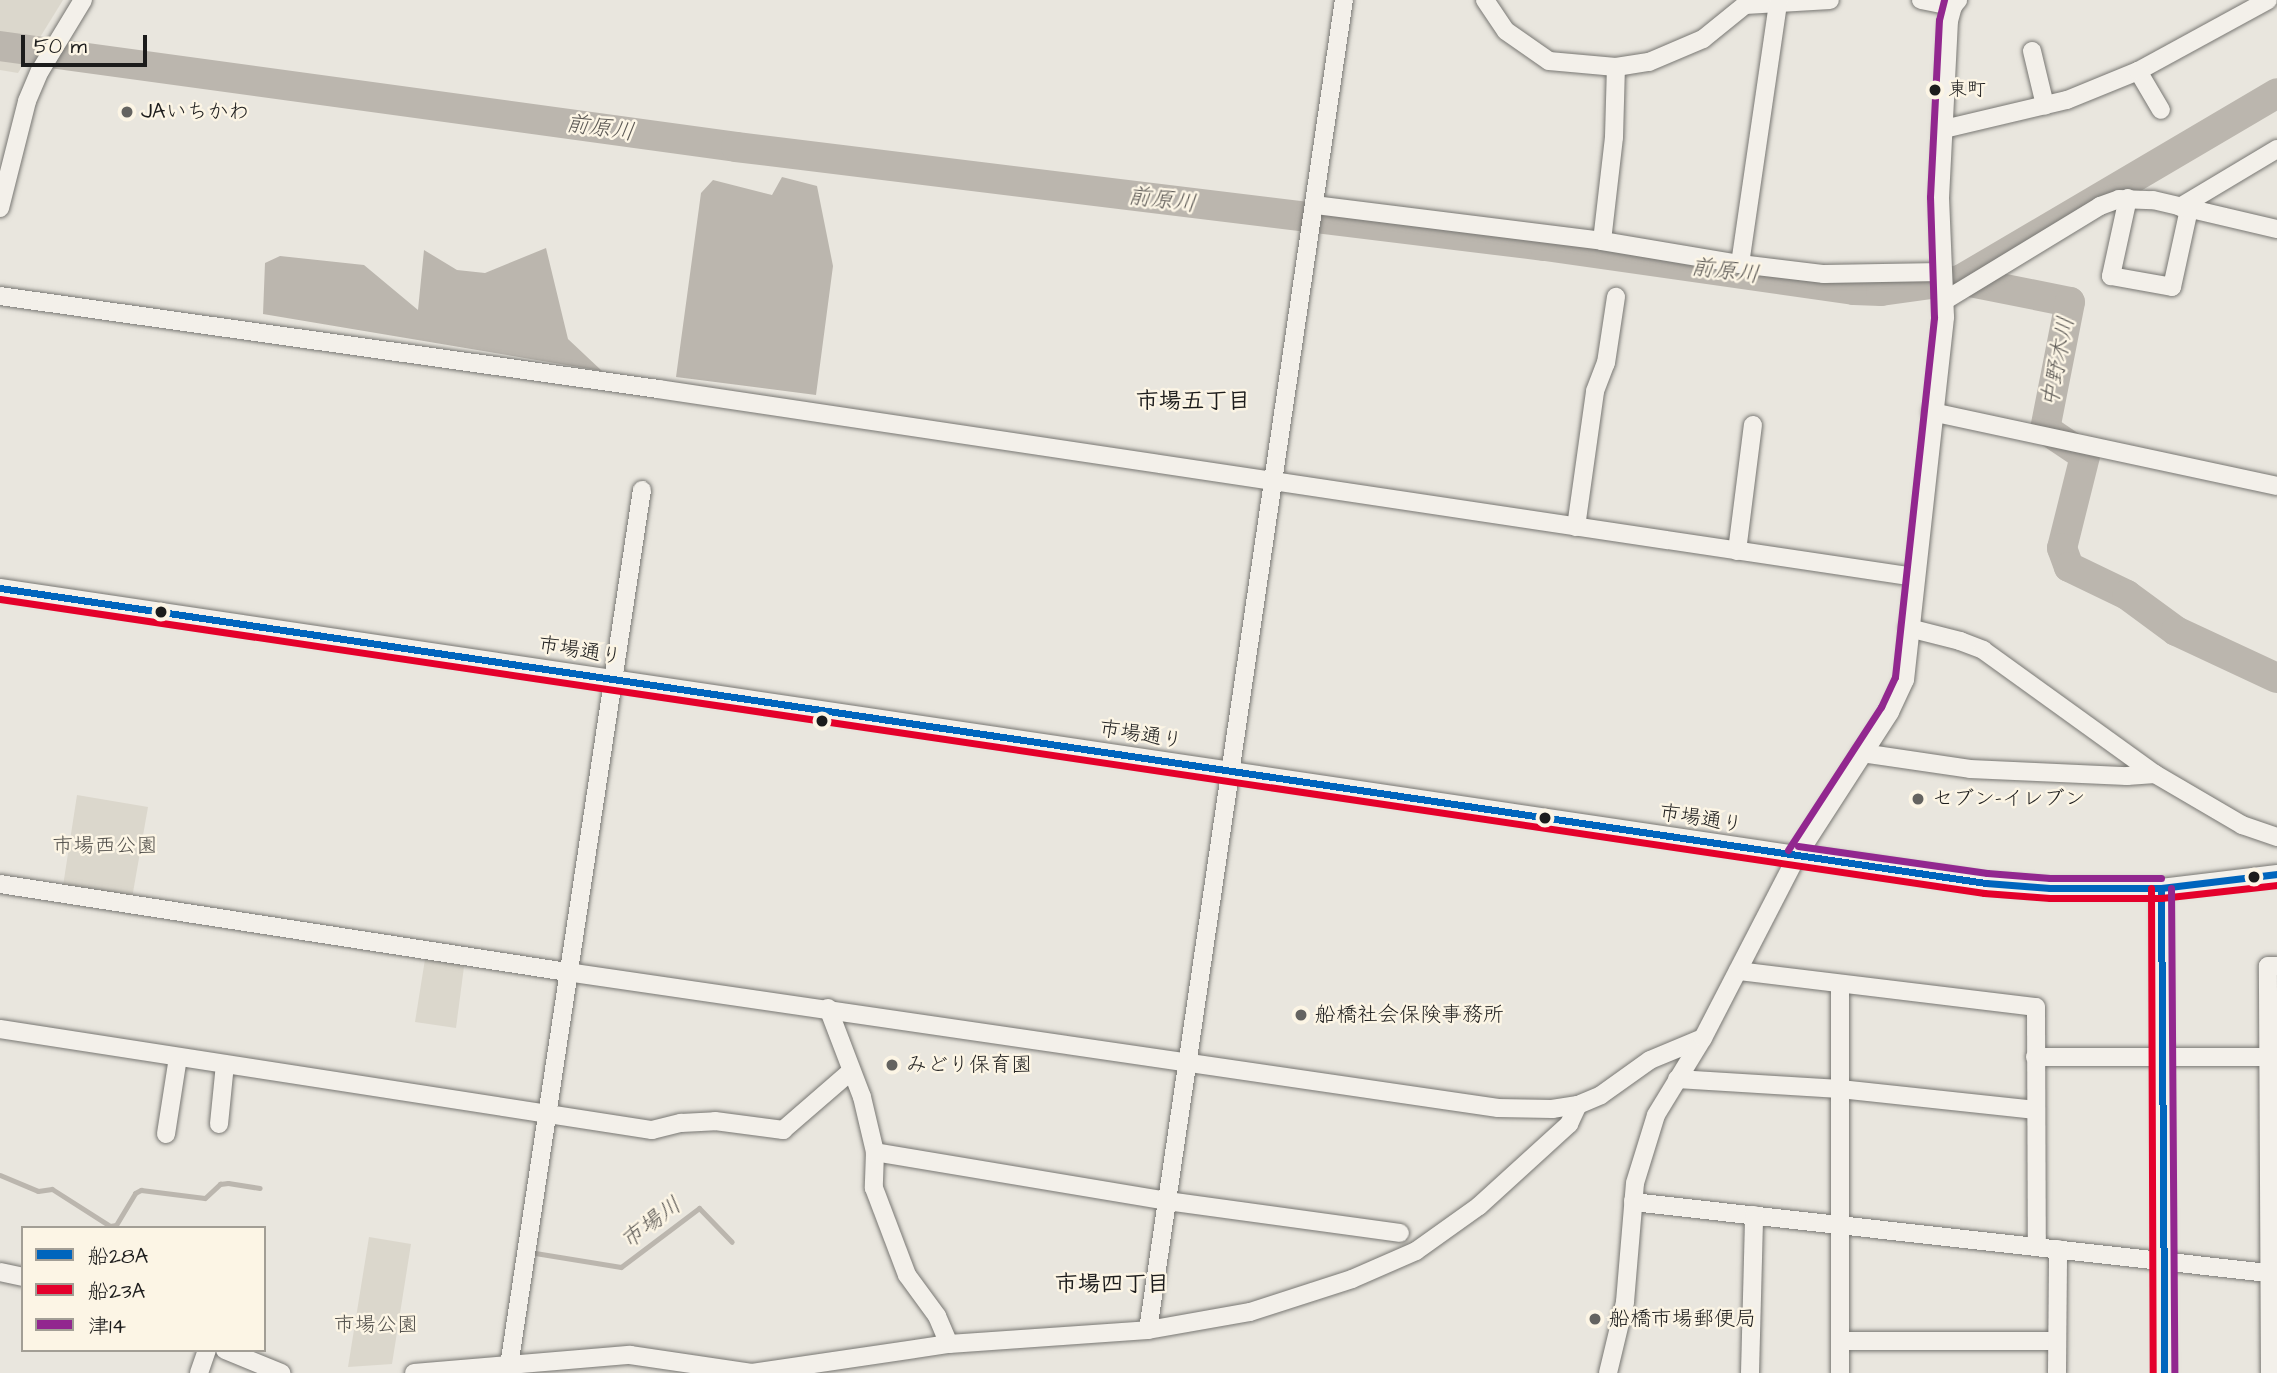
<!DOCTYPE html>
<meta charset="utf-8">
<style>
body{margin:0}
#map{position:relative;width:2277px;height:1373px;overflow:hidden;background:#e9e6de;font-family:"Architects Daughter","Klee One",sans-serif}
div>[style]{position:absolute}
.green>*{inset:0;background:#dbd7cc}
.water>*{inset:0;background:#bbb6ae}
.stream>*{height:5px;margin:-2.5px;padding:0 2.5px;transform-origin:2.5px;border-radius:2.5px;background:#bbb6ae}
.river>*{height:30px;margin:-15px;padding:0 15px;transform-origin:15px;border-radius:15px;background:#bbb6ae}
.roads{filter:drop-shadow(0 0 2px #787773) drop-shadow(0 0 2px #787773)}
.minor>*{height:18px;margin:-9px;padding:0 9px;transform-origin:9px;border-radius:9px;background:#f3f0ea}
.bus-1>*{height:7px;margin:-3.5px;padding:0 3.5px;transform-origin:3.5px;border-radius:3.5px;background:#0065bd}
.bus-2>*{height:7px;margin:-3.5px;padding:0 3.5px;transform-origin:3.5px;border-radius:3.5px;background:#e4002b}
.bus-3>*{height:7px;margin:-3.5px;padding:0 3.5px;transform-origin:3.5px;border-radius:3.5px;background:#92278f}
.dots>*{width:19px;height:19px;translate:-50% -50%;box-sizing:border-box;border:4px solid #fcf5e5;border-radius:50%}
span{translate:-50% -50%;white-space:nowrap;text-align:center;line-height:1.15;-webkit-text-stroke:5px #fcf5e5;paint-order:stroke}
.bus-label{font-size:19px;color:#1c1c1c}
.left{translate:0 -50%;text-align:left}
.poi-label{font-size:21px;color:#1c1c1c}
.street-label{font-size:21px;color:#1c1c1c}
.park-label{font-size:21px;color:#52504c}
.water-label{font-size:23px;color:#5b5854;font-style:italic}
.neighbourhood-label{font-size:23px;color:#1c1c1c;font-weight:700}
.legend{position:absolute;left:21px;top:1226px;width:245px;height:126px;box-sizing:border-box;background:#fcf5e5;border:2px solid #a29e95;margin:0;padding:9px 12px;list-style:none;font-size:21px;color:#1c1c1c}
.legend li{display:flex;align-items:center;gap:14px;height:35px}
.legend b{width:35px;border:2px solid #a29e95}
.scale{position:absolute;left:21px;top:35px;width:126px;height:32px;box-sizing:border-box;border:4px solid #1c1c1c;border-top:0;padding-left:9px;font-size:21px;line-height:24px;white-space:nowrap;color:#1c1c1c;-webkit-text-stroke:5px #fcf5e5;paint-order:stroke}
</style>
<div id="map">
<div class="green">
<i style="clip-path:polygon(0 0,63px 0,18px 73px,0 70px)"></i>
<i style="clip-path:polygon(77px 795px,148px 807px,132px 898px,63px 886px)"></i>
<i style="clip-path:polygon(426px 953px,465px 959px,456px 1028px,415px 1022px)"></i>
<i style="clip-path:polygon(369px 1237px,411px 1244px,392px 1364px,348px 1367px)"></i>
</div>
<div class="water">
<i style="clip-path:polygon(782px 177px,817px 186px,833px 266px,816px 395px,676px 377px,701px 193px,713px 180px,772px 195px)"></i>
<i style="clip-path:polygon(546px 248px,568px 339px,602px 371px,263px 314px,265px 263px,280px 256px,364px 265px,418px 310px,424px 250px,457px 270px,485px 273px)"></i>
</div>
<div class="stream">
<i style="left:0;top:1175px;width:41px;rotate:22.8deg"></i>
<i style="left:38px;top:1191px;width:14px;rotate:-8deg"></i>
<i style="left:52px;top:1189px;width:69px;rotate:32.5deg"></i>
<i style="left:110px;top:1226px;width:6px;rotate:-9deg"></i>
<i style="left:116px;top:1225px;width:37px;rotate:-59deg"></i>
<i style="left:135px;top:1193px;width:7px;rotate:-27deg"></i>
<i style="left:141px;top:1190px;width:64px;rotate:7.1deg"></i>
<i style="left:205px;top:1198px;width:21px;rotate:-43deg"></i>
<i style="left:220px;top:1184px;width:8px;rotate:-7deg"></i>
<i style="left:228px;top:1183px;width:32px;rotate:9deg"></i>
<i style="left:535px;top:1253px;width:87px;rotate:9.2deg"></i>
<i style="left:621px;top:1267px;width:98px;rotate:-37.1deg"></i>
<i style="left:699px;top:1208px;width:47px;rotate:45.9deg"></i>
</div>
<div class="river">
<i style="left:0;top:46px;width:743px;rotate:7.81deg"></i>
<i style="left:736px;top:147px;width:815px;rotate:6.98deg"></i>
<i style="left:1545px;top:246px;width:312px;rotate:8.1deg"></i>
<i style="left:1854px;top:290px;width:27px;rotate:2deg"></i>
<i style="left:1881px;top:291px;width:80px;rotate:-7.9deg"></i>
<i style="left:1960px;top:280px;width:368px;rotate:-30.5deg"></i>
<i style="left:1960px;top:280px;width:112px;rotate:11.3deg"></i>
<i style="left:2070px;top:302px;width:129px;rotate:101.1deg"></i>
<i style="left:2045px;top:429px;width:48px;rotate:34deg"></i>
<i style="left:2085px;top:456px;width:95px;rotate:104deg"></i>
<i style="left:2062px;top:548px;width:20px;rotate:70deg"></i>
<i style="left:2069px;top:567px;width:64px;rotate:25.8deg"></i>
<i style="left:2127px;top:595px;width:61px;rotate:36.3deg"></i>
<i style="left:2176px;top:631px;width:111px;rotate:25deg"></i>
</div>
<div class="roads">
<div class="minor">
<i style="left:1485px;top:0;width:37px;rotate:56deg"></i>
<i style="left:1506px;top:31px;width:52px;rotate:34.9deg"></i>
<i style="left:1549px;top:61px;width:67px;rotate:5.1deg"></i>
<i style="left:1616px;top:67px;width:33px;rotate:-9deg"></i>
<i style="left:1649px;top:62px;width:59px;rotate:-23.1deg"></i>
<i style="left:1703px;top:39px;width:54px;rotate:-39deg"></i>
<i style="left:1745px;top:5px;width:85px;rotate:-3.4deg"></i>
<i style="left:1921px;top:0;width:33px;rotate:11deg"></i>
<i style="left:2032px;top:51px;width:56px;rotate:76.5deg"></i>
<i style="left:2138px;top:71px;width:45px;rotate:59.5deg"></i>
<i style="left:1944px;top:129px;width:126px;rotate:-13.3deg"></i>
<i style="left:2067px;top:100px;width:77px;rotate:-22.2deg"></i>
<i style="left:2138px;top:71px;width:148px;rotate:-28.6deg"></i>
<i style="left:2128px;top:198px;width:80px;rotate:102.3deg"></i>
<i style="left:2111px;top:276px;width:62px;rotate:10.2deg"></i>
<i style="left:2172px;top:287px;width:80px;rotate:-77.7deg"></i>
<i style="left:1315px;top:205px;width:289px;rotate:7.1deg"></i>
<i style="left:1602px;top:241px;width:140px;rotate:9.5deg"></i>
<i style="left:1740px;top:264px;width:85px;rotate:6.8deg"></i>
<i style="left:1824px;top:274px;width:117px;rotate:-1deg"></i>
<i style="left:2180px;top:207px;width:113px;rotate:-30.9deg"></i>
<i style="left:0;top:208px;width:110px;rotate:-75.8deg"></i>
<i style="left:27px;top:101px;width:33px;rotate:-67deg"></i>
<i style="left:40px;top:71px;width:83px;rotate:-58.8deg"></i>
<i style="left:1602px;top:241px;width:105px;rotate:-83.4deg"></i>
<i style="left:1614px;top:137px;width:70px;rotate:-88.4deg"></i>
<i style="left:1740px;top:264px;width:263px;rotate:-81.7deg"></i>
<i style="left:0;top:296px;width:665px;rotate:8.04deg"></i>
<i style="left:658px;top:389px;width:1270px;rotate:8.51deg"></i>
<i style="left:1944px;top:301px;width:183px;rotate:-31.3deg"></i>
<i style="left:2100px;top:206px;width:20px;rotate:-20deg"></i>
<i style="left:2119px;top:199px;width:34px;rotate:2deg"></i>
<i style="left:2153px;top:200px;width:127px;rotate:13.2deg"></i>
<i style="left:1932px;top:412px;width:353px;rotate:12.1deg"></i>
<i style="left:1576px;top:527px;width:137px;rotate:-82deg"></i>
<i style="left:1595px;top:391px;width:30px;rotate:-69deg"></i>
<i style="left:1606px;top:363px;width:67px;rotate:-81.4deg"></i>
<i style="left:1737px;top:551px;width:127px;rotate:-82.8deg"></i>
<i style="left:0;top:588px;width:2008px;rotate:8.45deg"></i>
<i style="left:1986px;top:883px;width:64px;rotate:4.5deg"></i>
<i style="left:2050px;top:888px;width:111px"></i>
<i style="left:2161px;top:888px;width:117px;rotate:-6.9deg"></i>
<i style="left:1909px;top:628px;width:53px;rotate:14.3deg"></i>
<i style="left:1960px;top:641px;width:25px;rotate:21deg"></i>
<i style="left:1983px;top:650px;width:212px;rotate:35.8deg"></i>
<i style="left:2155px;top:774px;width:101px;rotate:30.4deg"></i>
<i style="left:2242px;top:825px;width:37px;rotate:19deg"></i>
<i style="left:1862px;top:753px;width:109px;rotate:8.4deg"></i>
<i style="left:1970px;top:769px;width:157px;rotate:2.6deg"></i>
<i style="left:2127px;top:776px;width:28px;rotate:-4deg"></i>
<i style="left:0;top:884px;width:574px;rotate:8.82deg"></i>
<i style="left:567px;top:972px;width:941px;rotate:8.31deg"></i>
<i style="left:1498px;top:1108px;width:54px;rotate:1.1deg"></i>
<i style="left:1552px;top:1109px;width:26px;rotate:-9deg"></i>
<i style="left:1578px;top:1105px;width:25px;rotate:-23deg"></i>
<i style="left:1601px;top:1095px;width:60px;rotate:-35.5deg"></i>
<i style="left:1650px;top:1060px;width:57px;rotate:-22.5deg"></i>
<i style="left:2161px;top:888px;width:485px;rotate:89.6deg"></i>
<i style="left:1738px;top:971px;width:300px;rotate:6.9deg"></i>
<i style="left:2036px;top:1007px;width:240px;rotate:89.8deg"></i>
<i style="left:828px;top:1008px;width:95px;rotate:69.1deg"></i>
<i style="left:862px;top:1097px;width:57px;rotate:76.7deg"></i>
<i style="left:875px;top:1152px;width:36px;rotate:92deg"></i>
<i style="left:874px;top:1188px;width:93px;rotate:69.2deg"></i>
<i style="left:907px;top:1275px;width:51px;rotate:53.8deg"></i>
<i style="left:937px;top:1316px;width:30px;rotate:67deg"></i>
<i style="left:0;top:1029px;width:660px;rotate:8.81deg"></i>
<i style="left:652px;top:1130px;width:30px;rotate:-14deg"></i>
<i style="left:681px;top:1123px;width:34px;rotate:-3deg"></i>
<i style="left:715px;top:1121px;width:69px;rotate:7.5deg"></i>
<i style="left:783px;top:1130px;width:90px;rotate:-40.9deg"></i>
<i style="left:2035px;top:1057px;width:242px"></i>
<i style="left:1677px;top:1079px;width:163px;rotate:3.5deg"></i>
<i style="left:1840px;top:1089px;width:197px;rotate:6.1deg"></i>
<i style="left:219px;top:1124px;width:60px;rotate:-84.3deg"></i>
<i style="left:166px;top:1134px;width:78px;rotate:-81.1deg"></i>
<i style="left:875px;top:1152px;width:296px;rotate:9.5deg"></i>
<i style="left:1167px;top:1201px;width:235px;rotate:7.8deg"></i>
<i style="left:1633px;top:1202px;width:648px;rotate:6.38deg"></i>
<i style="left:0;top:1272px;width:24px;rotate:12deg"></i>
<i style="left:1148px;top:1330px;width:1344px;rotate:-81.62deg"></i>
<i style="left:1840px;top:1341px;width:217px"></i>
<i style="left:225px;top:1350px;width:61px;rotate:22.3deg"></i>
<i style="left:509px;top:1366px;width:886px;rotate:-81.37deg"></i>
<i style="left:199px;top:1373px;width:24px;rotate:-71deg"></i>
<i style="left:414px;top:1373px;width:217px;rotate:-4.8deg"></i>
<i style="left:630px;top:1355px;width:123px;rotate:8.4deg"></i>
<i style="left:752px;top:1373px;width:199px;rotate:-8.4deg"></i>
<i style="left:949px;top:1344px;width:199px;rotate:-4deg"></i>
<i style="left:1148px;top:1330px;width:104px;rotate:-10deg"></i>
<i style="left:1250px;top:1312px;width:107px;rotate:-17.9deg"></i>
<i style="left:1352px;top:1279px;width:70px;rotate:-23.6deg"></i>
<i style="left:1416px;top:1251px;width:77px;rotate:-35.5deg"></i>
<i style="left:1479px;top:1206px;width:122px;rotate:-42.3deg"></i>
<i style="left:1569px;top:1124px;width:21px;rotate:-65deg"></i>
<i style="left:1608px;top:1373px;width:73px;rotate:-76.5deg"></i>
<i style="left:1625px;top:1302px;width:119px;rotate:-85.2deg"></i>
<i style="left:1635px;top:1183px;width:71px;rotate:-72.8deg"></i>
<i style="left:1656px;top:1115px;width:90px;rotate:-58.6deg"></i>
<i style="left:1703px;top:1038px;width:205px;rotate:-62.7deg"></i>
<i style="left:1797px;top:856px;width:171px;rotate:-57.1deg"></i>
<i style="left:1890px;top:712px;width:35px;rotate:-65deg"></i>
<i style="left:1905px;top:680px;width:365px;rotate:-83.7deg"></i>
<i style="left:1945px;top:317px;width:119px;rotate:-92.4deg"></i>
<i style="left:1940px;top:198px;width:177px;rotate:-87.1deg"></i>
<i style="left:1949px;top:21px;width:16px;rotate:-75deg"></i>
<i style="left:1953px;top:6px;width:8px;rotate:-50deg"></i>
<i style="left:1750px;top:1373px;width:158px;rotate:-88.5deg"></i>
<i style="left:1840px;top:1373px;width:388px;rotate:-90deg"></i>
<i style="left:2057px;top:1373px;width:124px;rotate:-89.5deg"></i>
<i style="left:2270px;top:1373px;width:407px;rotate:-90.3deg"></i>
<i style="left:2268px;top:966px;width:9px"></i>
</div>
</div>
<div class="bus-1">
<i style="left:0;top:588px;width:2008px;rotate:8.45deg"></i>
<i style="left:1986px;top:883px;width:64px;rotate:4.5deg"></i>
<i style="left:2050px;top:888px;width:111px"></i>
<i style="left:2161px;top:888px;width:117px;rotate:-6.9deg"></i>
<i style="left:2161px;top:888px;width:485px;rotate:89.6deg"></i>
</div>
<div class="bus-2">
<i style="left:0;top:599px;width:2006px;rotate:8.43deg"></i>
<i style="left:1984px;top:893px;width:66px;rotate:4.3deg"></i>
<i style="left:2050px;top:898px;width:111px"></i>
<i style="left:2161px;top:898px;width:117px;rotate:-6.4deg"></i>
<i style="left:2151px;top:888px;width:485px;rotate:89.8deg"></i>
</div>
<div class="bus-3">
<i style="left:1798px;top:846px;width:191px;rotate:8.1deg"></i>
<i style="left:1987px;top:873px;width:63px;rotate:4.5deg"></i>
<i style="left:2050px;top:878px;width:111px"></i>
<i style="left:1788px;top:850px;width:171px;rotate:-57deg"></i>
<i style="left:1881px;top:707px;width:33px;rotate:-65deg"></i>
<i style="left:1895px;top:677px;width:362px;rotate:-83.8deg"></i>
<i style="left:1934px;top:317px;width:120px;rotate:-91.9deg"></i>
<i style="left:1930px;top:197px;width:177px;rotate:-87.1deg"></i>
<i style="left:1939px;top:20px;width:21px;rotate:-76deg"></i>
<i style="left:2171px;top:888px;width:485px;rotate:89.6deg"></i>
</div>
<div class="dots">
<i style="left:1935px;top:90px;background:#1c1c1c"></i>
<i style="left:127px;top:112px;background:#646360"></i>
<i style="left:161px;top:612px;background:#1c1c1c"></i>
<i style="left:822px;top:721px;background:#1c1c1c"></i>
<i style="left:1918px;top:799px;background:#646360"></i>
<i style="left:1545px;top:818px;background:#1c1c1c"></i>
<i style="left:2254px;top:877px;background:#1c1c1c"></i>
<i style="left:1301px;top:1015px;background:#646360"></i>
<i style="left:892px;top:1065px;background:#646360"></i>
<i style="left:1595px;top:1319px;background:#646360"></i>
</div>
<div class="bus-label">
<span class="left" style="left:1948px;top:90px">東町</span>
</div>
<div class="poi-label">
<span class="left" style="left:141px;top:112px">JAいちかわ</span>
<span class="left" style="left:1932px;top:799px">セブン-イレブン</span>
<span class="left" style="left:1315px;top:1015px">船橋社会保険事務所</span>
<span class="left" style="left:906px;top:1065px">みどり保育園</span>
<span class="left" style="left:1609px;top:1319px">船橋市場郵便局</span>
</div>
<div class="street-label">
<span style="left:580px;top:651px;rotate:9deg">市場通り</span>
<span style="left:1141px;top:735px;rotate:9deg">市場通り</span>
<span style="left:1701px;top:819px;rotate:9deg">市場通り</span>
</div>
<div class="park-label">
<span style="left:105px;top:846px">市場西公園</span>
<span style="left:376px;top:1325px">市場公園</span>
</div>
<div class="water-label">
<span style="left:600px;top:128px;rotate:8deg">前原川</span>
<span style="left:1162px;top:200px;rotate:7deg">前原川</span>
<span style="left:1725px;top:271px;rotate:7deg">前原川</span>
<span style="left:2058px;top:362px;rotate:-79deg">中野木川</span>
<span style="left:651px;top:1223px;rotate:-37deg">市場川</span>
</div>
<div class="neighbourhood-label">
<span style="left:1193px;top:401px">市場五丁目</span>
<span style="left:1112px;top:1284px">市場四丁目</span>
</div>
<ul class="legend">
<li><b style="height:9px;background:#0065bd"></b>船28A</li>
<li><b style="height:9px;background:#e4002b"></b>船23A</li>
<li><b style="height:9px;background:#92278f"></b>津14</li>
</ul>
<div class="scale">50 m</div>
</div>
